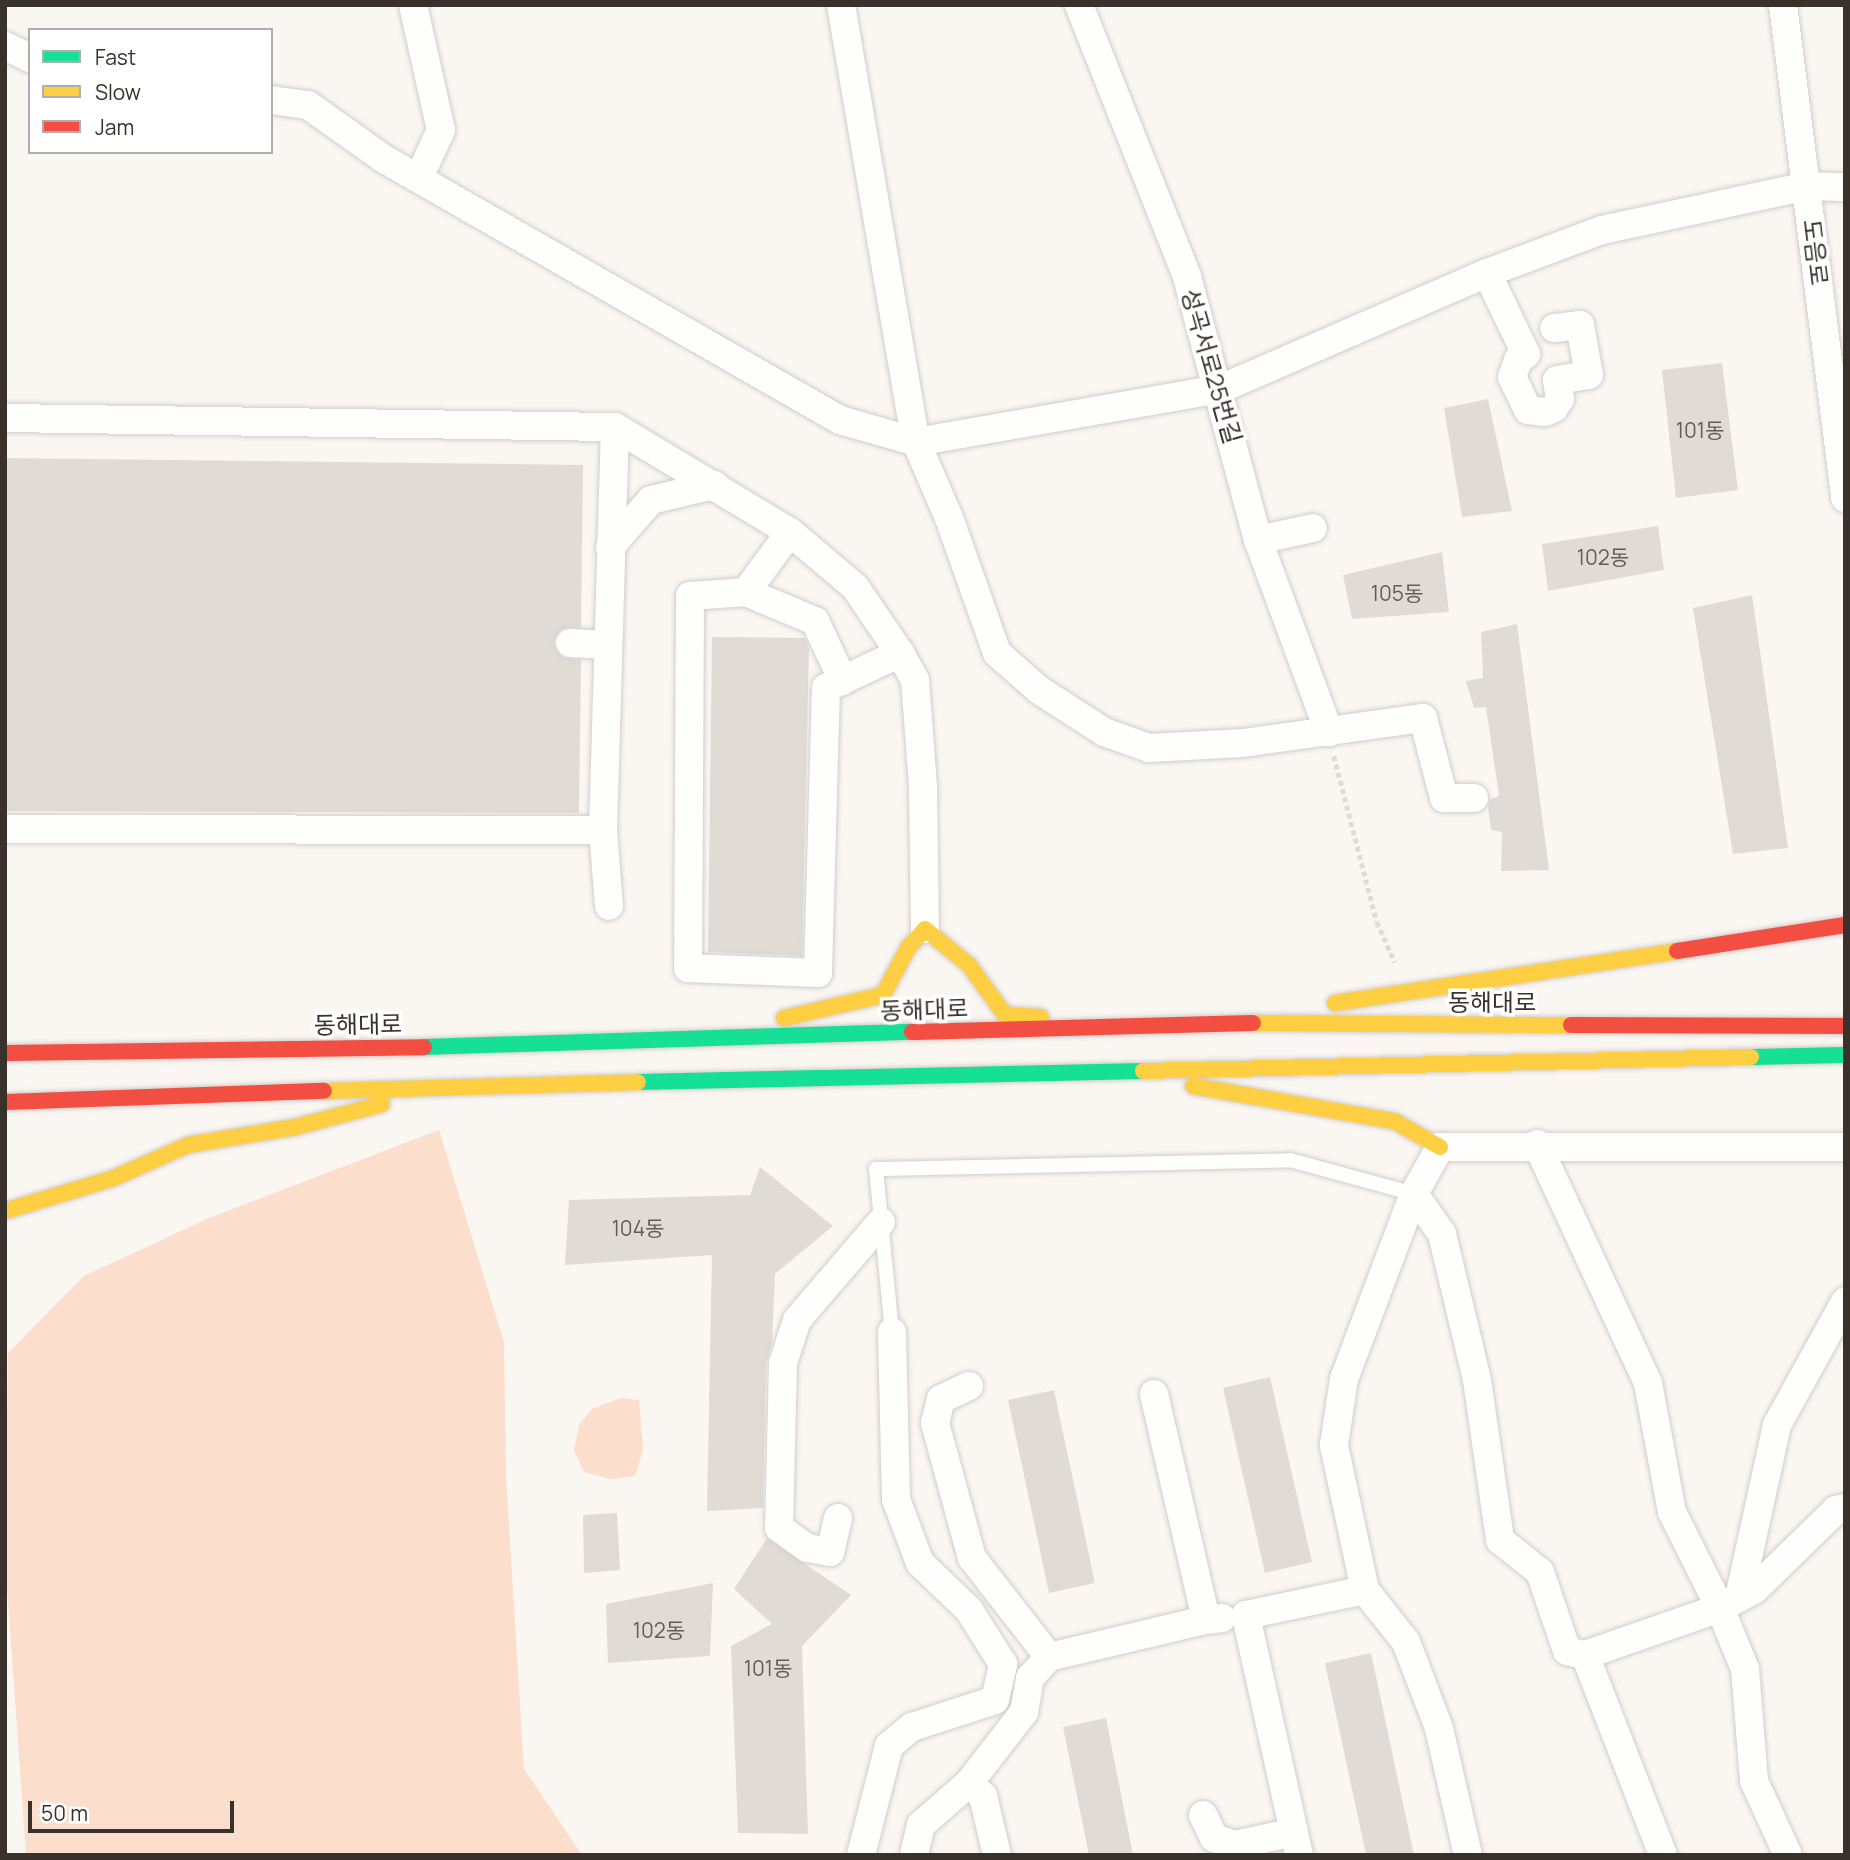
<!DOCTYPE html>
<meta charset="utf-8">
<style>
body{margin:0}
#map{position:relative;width:1850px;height:1860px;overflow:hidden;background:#faf6f2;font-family:Manrope,"Noto Sans KR",sans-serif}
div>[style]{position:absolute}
.green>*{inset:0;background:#fbdecc}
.building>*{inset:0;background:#e1dbd6}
.path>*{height:4.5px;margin-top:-2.25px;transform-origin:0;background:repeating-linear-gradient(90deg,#dedcdb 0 5px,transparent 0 8.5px)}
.roads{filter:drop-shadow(0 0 2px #d3cdc9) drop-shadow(0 0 2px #d3cdc9)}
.lane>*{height:14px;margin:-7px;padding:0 7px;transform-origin:7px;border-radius:7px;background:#fefefd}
.street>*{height:28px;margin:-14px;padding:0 14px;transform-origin:14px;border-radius:14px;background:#fefefd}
.fast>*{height:16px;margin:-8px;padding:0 8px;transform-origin:8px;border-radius:8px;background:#16e098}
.slow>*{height:16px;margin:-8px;padding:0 8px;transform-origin:8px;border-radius:8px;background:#ffcf43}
.jam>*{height:16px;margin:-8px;padding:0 8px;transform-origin:8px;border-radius:8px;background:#f24e42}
span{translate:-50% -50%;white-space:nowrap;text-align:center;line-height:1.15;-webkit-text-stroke:7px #fff;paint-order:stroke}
.number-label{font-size:21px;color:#635c56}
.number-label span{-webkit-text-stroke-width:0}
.street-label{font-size:24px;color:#39312c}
.frame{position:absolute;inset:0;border:7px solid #39312c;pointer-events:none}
.legend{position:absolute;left:28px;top:28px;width:245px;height:126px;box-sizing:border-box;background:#fff;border:2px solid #b0adab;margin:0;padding:9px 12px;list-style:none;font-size:21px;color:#39312c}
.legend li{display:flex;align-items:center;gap:14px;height:35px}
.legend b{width:35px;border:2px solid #b0adab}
.scale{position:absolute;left:28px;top:1801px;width:206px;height:32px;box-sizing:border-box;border:4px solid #39312c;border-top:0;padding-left:9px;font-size:21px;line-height:24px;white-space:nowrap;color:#39312c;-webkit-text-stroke:5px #fff;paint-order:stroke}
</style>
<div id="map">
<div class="green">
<i style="clip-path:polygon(439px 1130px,504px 1342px,506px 1477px,524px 1769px,582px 1855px,26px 1855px,5px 1560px,8px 1353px,84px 1276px,209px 1218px)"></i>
<i style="clip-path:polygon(621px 1398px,639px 1400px,643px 1450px,635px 1476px,610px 1479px,584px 1472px,574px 1450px,579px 1425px,592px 1409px)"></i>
</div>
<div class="building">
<i style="clip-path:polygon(1722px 363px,1738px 490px,1676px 498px,1662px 370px)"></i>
<i style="clip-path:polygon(1488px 399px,1512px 511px,1462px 517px,1444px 408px)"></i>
<i style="clip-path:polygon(5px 458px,583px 465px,581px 627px,562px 629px,553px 643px,562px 657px,581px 660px,579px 813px,5px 811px)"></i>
<i style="clip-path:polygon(1658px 526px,1664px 570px,1548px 591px,1542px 544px)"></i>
<i style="clip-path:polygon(1442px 552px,1449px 612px,1352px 619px,1343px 575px)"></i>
<i style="clip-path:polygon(1752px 595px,1788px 848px,1733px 854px,1693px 608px)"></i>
<i style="clip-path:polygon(1517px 624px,1549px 870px,1501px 871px,1502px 832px,1491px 830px,1488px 807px,1490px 799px,1499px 796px,1486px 707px,1474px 708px,1466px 681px,1483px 678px,1481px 632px)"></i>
<i style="clip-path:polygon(712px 637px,805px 638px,809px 649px,802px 956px,708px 952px)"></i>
<i style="clip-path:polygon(760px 1167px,833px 1226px,775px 1274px,772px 1343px,766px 1363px,763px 1508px,707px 1511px,712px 1255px,565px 1265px,569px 1200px,750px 1195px)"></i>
<i style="clip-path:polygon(1270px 1377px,1312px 1562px,1265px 1573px,1223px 1388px)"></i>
<i style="clip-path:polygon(1054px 1390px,1095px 1583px,1049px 1593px,1008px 1400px)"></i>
<i style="clip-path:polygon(617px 1513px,620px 1570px,584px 1573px,583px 1515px)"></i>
<i style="clip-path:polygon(767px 1538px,851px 1595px,802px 1646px,808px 1834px,738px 1833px,731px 1646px,772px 1624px,734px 1589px)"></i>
<i style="clip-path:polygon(713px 1583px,710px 1656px,608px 1663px,606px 1604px)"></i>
<i style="clip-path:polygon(1371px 1653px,1414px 1855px,1366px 1855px,1325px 1663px)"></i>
<i style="clip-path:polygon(1106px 1718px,1133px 1855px,1089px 1855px,1063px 1727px)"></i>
</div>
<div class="path">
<i style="left:1334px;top:756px;width:171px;rotate:75.5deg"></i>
<i style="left:1377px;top:922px;width:44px;rotate:65.8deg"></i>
</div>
<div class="roads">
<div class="lane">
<i style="left:892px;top:1332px;width:164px;rotate:-95.6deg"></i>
<i style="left:876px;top:1169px;width:414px;rotate:-1.2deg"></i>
<i style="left:1290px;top:1160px;width:129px;rotate:15.3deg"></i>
</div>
<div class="street">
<i style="left:413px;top:5px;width:128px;rotate:77.4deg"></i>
<i style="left:441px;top:130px;width:50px;rotate:115deg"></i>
<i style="left:841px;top:5px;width:443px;rotate:80.3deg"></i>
<i style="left:916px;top:442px;width:83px;rotate:66.5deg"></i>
<i style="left:949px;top:518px;width:143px;rotate:70.4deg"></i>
<i style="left:997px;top:653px;width:56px;rotate:41.4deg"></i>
<i style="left:1039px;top:690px;width:77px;rotate:32.9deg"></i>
<i style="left:1104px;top:732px;width:48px;rotate:19.6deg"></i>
<i style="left:1149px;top:748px;width:94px;rotate:-3deg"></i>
<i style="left:1243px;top:743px;width:182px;rotate:-7.9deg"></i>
<i style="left:1423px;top:718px;width:83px;rotate:75.3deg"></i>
<i style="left:1444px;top:798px;width:30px"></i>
<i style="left:1079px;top:5px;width:293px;rotate:68.3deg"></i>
<i style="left:1187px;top:277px;width:272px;rotate:74.9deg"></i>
<i style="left:1258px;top:540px;width:205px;rotate:69.7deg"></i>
<i style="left:1783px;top:5px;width:497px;rotate:82.8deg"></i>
<i style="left:5px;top:46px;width:28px;rotate:26deg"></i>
<i style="left:271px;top:100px;width:37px;rotate:8deg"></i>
<i style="left:308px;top:105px;width:93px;rotate:35.4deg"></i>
<i style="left:384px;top:159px;width:525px;rotate:29.79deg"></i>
<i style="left:840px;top:420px;width:79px;rotate:16.1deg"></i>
<i style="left:916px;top:442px;width:309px;rotate:-9.9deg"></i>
<i style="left:1220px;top:389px;width:291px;rotate:-23.5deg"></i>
<i style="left:1487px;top:273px;width:123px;rotate:-20.5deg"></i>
<i style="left:1602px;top:230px;width:210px;rotate:-12.1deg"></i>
<i style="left:1807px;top:186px;width:38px;rotate:2deg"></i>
<i style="left:1487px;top:273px;width:90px;rotate:64.3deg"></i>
<i style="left:1526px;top:354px;width:10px;rotate:143deg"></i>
<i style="left:1518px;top:360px;width:18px;rotate:109deg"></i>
<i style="left:1512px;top:377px;width:37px;rotate:64deg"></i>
<i style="left:1528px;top:410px;width:17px;rotate:7deg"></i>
<i style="left:1545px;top:412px;width:10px;rotate:-24deg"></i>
<i style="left:1554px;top:408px;width:11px;rotate:-56deg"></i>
<i style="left:1560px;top:399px;width:19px;rotate:-99deg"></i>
<i style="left:1557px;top:380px;width:32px;rotate:-9deg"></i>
<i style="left:1589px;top:375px;width:51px;rotate:-100.2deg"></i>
<i style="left:1580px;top:325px;width:26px;rotate:173deg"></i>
<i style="left:5px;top:418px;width:610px;rotate:0.85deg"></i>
<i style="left:615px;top:427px;width:204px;rotate:31deg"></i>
<i style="left:790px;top:532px;width:85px;rotate:40.2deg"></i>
<i style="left:855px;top:587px;width:80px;rotate:55.7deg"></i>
<i style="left:900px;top:653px;width:31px;rotate:61deg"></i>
<i style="left:915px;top:680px;width:107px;rotate:85.7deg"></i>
<i style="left:923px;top:787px;width:142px;rotate:89.2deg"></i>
<i style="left:790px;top:532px;width:74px;rotate:126.3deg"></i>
<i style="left:746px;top:592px;width:56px;rotate:175.9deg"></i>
<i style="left:690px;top:596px;width:372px;rotate:90.3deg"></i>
<i style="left:688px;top:968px;width:130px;rotate:2.2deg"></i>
<i style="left:818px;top:973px;width:285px;rotate:-88.4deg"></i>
<i style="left:826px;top:688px;width:82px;rotate:-25.3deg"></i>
<i style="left:1258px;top:540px;width:56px;rotate:-12.3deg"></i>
<i style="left:610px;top:547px;width:62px;rotate:-48.9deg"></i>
<i style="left:651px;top:500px;width:65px;rotate:-13.4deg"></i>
<i style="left:746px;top:592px;width:75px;rotate:22.8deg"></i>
<i style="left:815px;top:621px;width:66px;rotate:65deg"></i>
<i style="left:570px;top:643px;width:38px;rotate:3deg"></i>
<i style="left:5px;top:829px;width:598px;rotate:0.1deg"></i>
<i style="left:603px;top:830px;width:403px;rotate:-88.3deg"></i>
<i style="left:603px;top:830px;width:76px;rotate:85.5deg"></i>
<i style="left:1537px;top:1144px;width:264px;rotate:65.1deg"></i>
<i style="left:1648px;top:1383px;width:131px;rotate:79.5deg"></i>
<i style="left:1672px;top:1512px;width:107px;rotate:63.4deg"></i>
<i style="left:1720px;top:1608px;width:66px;rotate:67.7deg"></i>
<i style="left:1745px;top:1669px;width:112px;rotate:85.4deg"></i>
<i style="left:1754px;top:1781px;width:81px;rotate:65.3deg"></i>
<i style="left:1414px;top:1194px;width:49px;rotate:55deg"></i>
<i style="left:1442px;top:1234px;width:150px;rotate:76.5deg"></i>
<i style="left:1477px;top:1380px;width:162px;rotate:81.8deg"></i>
<i style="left:1500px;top:1540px;width:51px;rotate:38.7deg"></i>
<i style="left:1540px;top:1572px;width:83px;rotate:71.1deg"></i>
<i style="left:1567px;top:1651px;width:18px;rotate:13deg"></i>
<i style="left:969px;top:1386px;width:31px;rotate:155deg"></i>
<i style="left:941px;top:1399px;width:25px;rotate:104deg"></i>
<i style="left:935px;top:1423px;width:140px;rotate:74.7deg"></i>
<i style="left:972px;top:1558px;width:125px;rotate:52.1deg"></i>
<i style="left:1049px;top:1657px;width:161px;rotate:-13.3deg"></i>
<i style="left:1154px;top:1394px;width:232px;rotate:77deg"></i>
<i style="left:1206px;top:1620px;width:16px;rotate:-7deg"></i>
<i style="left:838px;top:1518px;width:35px;rotate:103deg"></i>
<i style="left:830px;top:1552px;width:23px;rotate:-170deg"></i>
<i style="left:807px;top:1548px;width:34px;rotate:-144deg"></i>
<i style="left:779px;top:1528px;width:165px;rotate:-88.6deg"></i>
<i style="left:783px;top:1363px;width:45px;rotate:-72deg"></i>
<i style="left:797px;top:1320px;width:129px;rotate:-49.4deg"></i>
<i style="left:1739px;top:1598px;width:177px;rotate:-77.6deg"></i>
<i style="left:1777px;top:1425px;width:141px;rotate:-61.1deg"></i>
<i style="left:969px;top:1783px;width:19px;rotate:43deg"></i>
<i style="left:983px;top:1796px;width:61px;rotate:76.7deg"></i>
<i style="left:1203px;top:1815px;width:25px;rotate:64deg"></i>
<i style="left:1214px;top:1838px;width:22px;rotate:18deg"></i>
<i style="left:1235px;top:1845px;width:60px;rotate:-12.4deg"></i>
<i style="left:861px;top:1855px;width:113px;rotate:-75.6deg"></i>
<i style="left:889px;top:1746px;width:30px;rotate:-40deg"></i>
<i style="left:912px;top:1727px;width:87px;rotate:-18deg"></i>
<i style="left:995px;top:1700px;width:37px;rotate:-77deg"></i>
<i style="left:1003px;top:1664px;width:64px;rotate:-122.2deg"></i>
<i style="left:969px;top:1610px;width:68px;rotate:-136.2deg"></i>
<i style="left:920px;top:1563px;width:68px;rotate:-110.6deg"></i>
<i style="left:896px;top:1499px;width:167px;rotate:-91.4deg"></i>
<i style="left:914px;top:1855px;width:31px;rotate:-77deg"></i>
<i style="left:921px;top:1825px;width:64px;rotate:-41.2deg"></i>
<i style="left:969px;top:1783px;width:90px;rotate:-52.2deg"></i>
<i style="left:1024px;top:1712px;width:35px;rotate:-80deg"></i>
<i style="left:1030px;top:1678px;width:28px;rotate:-48deg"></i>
<i style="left:1299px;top:1855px;width:246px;rotate:-102.5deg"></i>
<i style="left:1246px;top:1615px;width:122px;rotate:-11.9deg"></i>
<i style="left:1468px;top:1855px;width:130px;rotate:-102.9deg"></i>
<i style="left:1439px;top:1728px;width:92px;rotate:-111deg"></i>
<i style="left:1406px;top:1642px;width:66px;rotate:-128.3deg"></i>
<i style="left:1365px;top:1590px;width:148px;rotate:-102.1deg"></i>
<i style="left:1334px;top:1445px;width:67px;rotate:-81.4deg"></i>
<i style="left:1344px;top:1379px;width:198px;rotate:-69.3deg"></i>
<i style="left:1414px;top:1194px;width:54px;rotate:-61deg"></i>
<i style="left:1440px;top:1147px;width:405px"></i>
<i style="left:1663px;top:1855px;width:215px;rotate:-111.3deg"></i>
<i style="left:1585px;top:1655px;width:143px;rotate:-19.2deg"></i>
<i style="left:1720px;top:1608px;width:38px;rotate:-28deg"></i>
<i style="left:1754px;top:1590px;width:115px;rotate:-44.3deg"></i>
<i style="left:1836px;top:1510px;width:9px;rotate:-13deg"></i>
</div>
<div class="fast">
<i style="left:424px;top:1047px;width:488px;rotate:-1.8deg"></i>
<i style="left:1751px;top:1057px;width:94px;rotate:-1.2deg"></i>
<i style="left:638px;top:1082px;width:505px;rotate:-1.25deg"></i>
</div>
<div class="slow">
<i style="left:1335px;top:1003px;width:346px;rotate:-8.6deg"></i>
<i style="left:784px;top:1018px;width:102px;rotate:-13.1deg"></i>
<i style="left:883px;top:995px;width:53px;rotate:-62deg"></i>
<i style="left:908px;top:948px;width:25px;rotate:-48deg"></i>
<i style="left:925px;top:929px;width:57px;rotate:39.3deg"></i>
<i style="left:969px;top:965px;width:62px;rotate:54.2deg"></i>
<i style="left:1005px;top:1015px;width:36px;rotate:3deg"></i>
<i style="left:1253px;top:1023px;width:318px;rotate:0.4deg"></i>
<i style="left:1143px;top:1071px;width:608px;rotate:-1.32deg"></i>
<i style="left:1193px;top:1086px;width:204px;rotate:9.9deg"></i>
<i style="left:1394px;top:1121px;width:53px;rotate:29.5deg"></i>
<i style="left:324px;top:1091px;width:314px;rotate:-1.6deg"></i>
<i style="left:5px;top:1211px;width:114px;rotate:-16.8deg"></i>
<i style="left:114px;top:1178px;width:81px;rotate:-24deg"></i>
<i style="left:188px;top:1145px;width:109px;rotate:-9.5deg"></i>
<i style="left:296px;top:1127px;width:89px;rotate:-15deg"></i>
</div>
<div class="jam">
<i style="left:1677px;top:951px;width:170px;rotate:-8.8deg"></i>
<i style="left:1571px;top:1025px;width:274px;rotate:0.2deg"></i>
<i style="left:912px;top:1032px;width:341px;rotate:-1.5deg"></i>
<i style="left:5px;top:1053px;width:419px;rotate:-0.8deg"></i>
<i style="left:5px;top:1102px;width:319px;rotate:-2deg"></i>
</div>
</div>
<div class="number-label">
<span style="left:1700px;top:430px">101동</span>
<span style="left:1603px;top:557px">102동</span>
<span style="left:1397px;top:593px">105동</span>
<span style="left:638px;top:1228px">104동</span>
<span style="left:659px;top:1630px">102동</span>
<span style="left:768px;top:1668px">101동</span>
</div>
<div class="street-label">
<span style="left:1816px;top:252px;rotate:83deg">도음로</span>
<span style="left:1212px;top:366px;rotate:74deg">성곡서로25번길</span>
<span style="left:1492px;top:1002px">동해대로</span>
<span style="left:924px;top:1009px;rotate:-2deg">동해대로</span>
<span style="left:358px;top:1024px;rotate:-1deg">동해대로</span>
</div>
<div class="frame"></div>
<ul class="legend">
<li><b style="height:9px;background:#16e098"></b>Fast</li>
<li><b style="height:9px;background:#ffcf43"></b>Slow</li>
<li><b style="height:9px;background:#f24e42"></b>Jam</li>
</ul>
<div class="scale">50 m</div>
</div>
